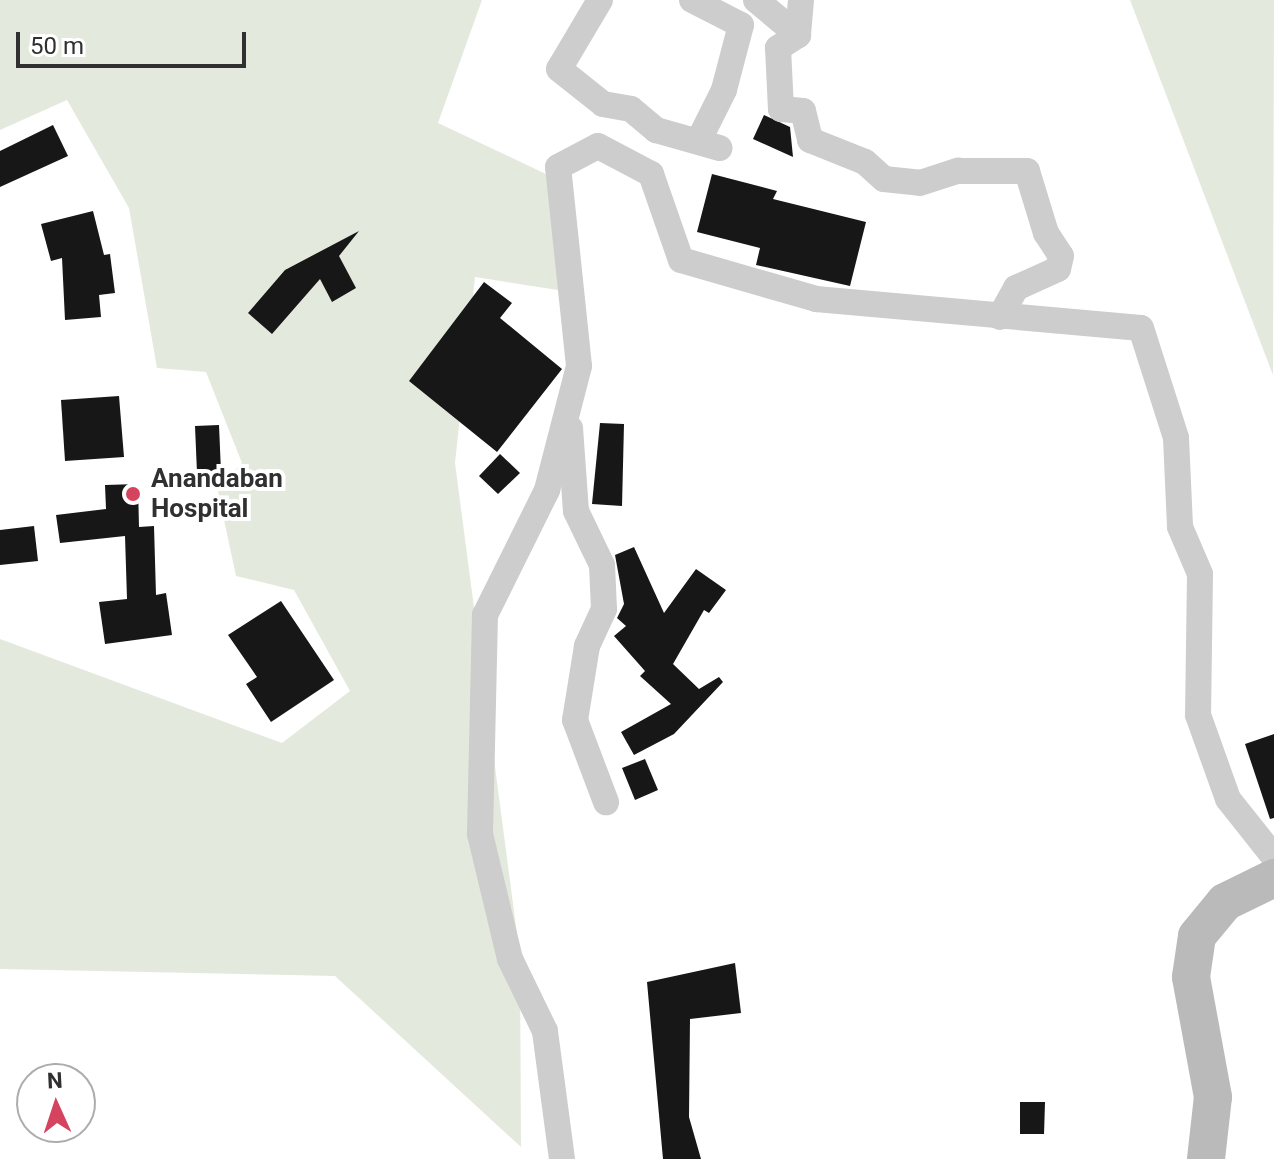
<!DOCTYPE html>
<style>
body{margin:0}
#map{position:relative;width:1274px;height:1159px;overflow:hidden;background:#fff;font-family:Roboto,sans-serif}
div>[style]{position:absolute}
.green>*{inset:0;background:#e4e9dd}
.building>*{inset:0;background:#171717}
.street>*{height:26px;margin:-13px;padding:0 13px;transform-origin:13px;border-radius:13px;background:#cdcdcd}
.secondary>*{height:38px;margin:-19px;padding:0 19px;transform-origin:19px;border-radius:19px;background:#bababa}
.dots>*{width:22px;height:22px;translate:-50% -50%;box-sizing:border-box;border:4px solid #fff;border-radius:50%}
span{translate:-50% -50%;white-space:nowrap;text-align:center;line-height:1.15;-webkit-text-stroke:8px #fff;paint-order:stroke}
.poi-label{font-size:26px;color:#303030;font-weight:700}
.left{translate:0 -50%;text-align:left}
.north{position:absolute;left:16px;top:1063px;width:80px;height:80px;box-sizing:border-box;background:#fff;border:2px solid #acacac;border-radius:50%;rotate:357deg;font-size:22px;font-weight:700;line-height:32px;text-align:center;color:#303030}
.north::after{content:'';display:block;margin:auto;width:28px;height:36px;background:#d5445e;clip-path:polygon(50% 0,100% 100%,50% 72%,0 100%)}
.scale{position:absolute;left:16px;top:32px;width:230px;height:36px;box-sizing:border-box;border:4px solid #303030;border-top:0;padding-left:10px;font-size:24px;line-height:28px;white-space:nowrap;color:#303030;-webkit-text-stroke:6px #fff;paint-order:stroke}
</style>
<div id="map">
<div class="green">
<i style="clip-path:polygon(0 0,482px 0,438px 123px,548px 175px,564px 291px,475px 277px,455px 463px,520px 957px,521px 1147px,335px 976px,0 969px,0 639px,282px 743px,350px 691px,294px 590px,236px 576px,217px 487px,242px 463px,206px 372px,157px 368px,129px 208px,67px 100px,0 130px)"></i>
<i style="clip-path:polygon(1130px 0,1274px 0,1273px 375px)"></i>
</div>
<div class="building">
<i style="clip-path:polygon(764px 115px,790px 127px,793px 157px,753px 139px)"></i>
<i style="clip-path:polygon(53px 125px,68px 156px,0 187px,0 151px)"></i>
<i style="clip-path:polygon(712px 174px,777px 191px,773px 199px,866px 222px,850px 286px,756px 265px,760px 248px,697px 232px)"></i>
<i style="clip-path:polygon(93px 211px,104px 255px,110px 254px,115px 293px,99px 295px,101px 317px,65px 320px,62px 258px,51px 261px,41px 224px)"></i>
<i style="clip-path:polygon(359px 231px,339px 256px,356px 288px,332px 302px,320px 279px,272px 334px,248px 313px,285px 270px)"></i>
<i style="clip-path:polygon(484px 282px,512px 303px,500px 318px,562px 369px,497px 452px,409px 381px)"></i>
<i style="clip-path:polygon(119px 396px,124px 457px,65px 461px,61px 400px)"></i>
<i style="clip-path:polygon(600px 423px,624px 424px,622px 506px,592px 504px)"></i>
<i style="clip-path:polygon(219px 425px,221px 472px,197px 473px,195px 426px)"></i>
<i style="clip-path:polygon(500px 454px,520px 473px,498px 494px,479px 476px)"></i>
<i style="clip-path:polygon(138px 484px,139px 527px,154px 526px,156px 595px,166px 593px,172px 635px,105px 644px,99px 602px,127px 599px,125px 536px,60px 543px,56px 515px,106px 509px,105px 485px)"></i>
<i style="clip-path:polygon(34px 526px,38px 561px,0 565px,0 530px)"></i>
<i style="clip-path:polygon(634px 547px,664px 613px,696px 569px,726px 590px,709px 613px,704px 610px,673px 664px,699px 689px,719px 677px,723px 682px,674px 734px,634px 755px,621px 732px,671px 704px,640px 676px,645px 671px,614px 636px,626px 626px,617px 618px,624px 604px,615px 555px)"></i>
<i style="clip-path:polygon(281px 601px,334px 680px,271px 722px,246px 684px,257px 677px,228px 635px)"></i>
<i style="clip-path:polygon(1274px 734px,1274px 818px,1270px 819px,1245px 744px)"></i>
<i style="clip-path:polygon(645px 759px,658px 790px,635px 800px,622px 768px)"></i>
<i style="clip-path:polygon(735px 963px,741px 1013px,690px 1019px,689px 1117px,701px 1159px,663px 1159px,647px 982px)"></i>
<i style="clip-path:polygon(1020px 1102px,1045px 1102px,1044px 1134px,1020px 1134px)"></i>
</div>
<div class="street">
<i style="left:600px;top:0;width:80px;rotate:120.7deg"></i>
<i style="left:559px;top:69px;width:56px;rotate:38.5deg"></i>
<i style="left:603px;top:104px;width:28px;rotate:10deg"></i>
<i style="left:631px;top:109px;width:33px;rotate:40deg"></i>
<i style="left:656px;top:130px;width:66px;rotate:15.9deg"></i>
<i style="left:692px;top:0;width:55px;rotate:27deg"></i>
<i style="left:741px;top:25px;width:67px;rotate:104.7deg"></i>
<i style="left:724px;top:90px;width:56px;rotate:116.6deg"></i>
<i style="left:756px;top:0;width:55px;rotate:39.8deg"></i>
<i style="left:801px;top:0;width:35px;rotate:95deg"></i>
<i style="left:798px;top:35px;width:24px;rotate:147deg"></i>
<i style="left:778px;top:48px;width:61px;rotate:87.2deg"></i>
<i style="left:781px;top:109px;width:22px;rotate:5deg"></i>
<i style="left:803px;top:111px;width:30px;rotate:76deg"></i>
<i style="left:810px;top:140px;width:59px;rotate:21.8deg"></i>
<i style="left:865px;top:162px;width:25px;rotate:42deg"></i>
<i style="left:884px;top:179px;width:36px;rotate:6deg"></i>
<i style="left:920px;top:183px;width:40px;rotate:-18deg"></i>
<i style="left:958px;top:171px;width:69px"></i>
<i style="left:1027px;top:171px;width:65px;rotate:73deg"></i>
<i style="left:1046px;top:233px;width:27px;rotate:57deg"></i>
<i style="left:1061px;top:256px;width:13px;rotate:103deg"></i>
<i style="left:1058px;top:269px;width:46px;rotate:155.7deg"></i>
<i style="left:1016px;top:288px;width:33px;rotate:119deg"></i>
<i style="left:570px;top:428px;width:83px;rotate:85.9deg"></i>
<i style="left:576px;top:511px;width:60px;rotate:64.3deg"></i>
<i style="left:602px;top:565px;width:44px;rotate:87.4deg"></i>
<i style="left:604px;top:609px;width:41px;rotate:114.7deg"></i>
<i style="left:587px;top:646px;width:75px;rotate:99.2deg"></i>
<i style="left:575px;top:720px;width:88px;rotate:69.3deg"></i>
<i style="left:562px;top:1159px;width:129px;rotate:-97.6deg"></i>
<i style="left:545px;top:1031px;width:80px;rotate:-115.9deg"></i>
<i style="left:510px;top:959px;width:129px;rotate:-103.5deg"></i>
<i style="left:480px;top:834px;width:219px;rotate:-88.7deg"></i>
<i style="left:485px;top:615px;width:140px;rotate:-63.6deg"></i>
<i style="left:547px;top:490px;width:128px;rotate:-75.5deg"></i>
<i style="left:579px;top:366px;width:200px;rotate:-96deg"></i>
<i style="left:558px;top:167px;width:45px;rotate:-27.7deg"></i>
<i style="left:598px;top:146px;width:60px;rotate:27.8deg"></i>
<i style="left:651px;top:174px;width:91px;rotate:70.8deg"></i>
<i style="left:681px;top:260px;width:141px;rotate:16.1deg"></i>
<i style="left:816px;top:299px;width:326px;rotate:5.1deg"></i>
<i style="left:1141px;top:328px;width:115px;rotate:72.3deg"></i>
<i style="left:1176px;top:438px;width:89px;rotate:87.4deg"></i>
<i style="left:1180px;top:527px;width:51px;rotate:66.9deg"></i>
<i style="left:1200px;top:574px;width:141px;rotate:90.8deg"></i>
<i style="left:1198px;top:715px;width:89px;rotate:70.3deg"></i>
<i style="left:1228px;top:799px;width:74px;rotate:51.6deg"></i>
</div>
<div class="secondary">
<i style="left:1206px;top:1159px;width:62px;rotate:-83.6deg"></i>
<i style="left:1213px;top:1097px;width:122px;rotate:-100.4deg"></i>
<i style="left:1191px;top:977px;width:41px;rotate:-81.7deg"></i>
<i style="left:1197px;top:936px;width:44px;rotate:-50.5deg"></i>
<i style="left:1225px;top:902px;width:55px;rotate:-26.1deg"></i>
</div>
<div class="dots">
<i style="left:133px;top:494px;background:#d5445e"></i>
</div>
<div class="poi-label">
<span class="left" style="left:151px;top:494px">Anandaban<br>Hospital</span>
</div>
<div class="north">N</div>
<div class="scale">50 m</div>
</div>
